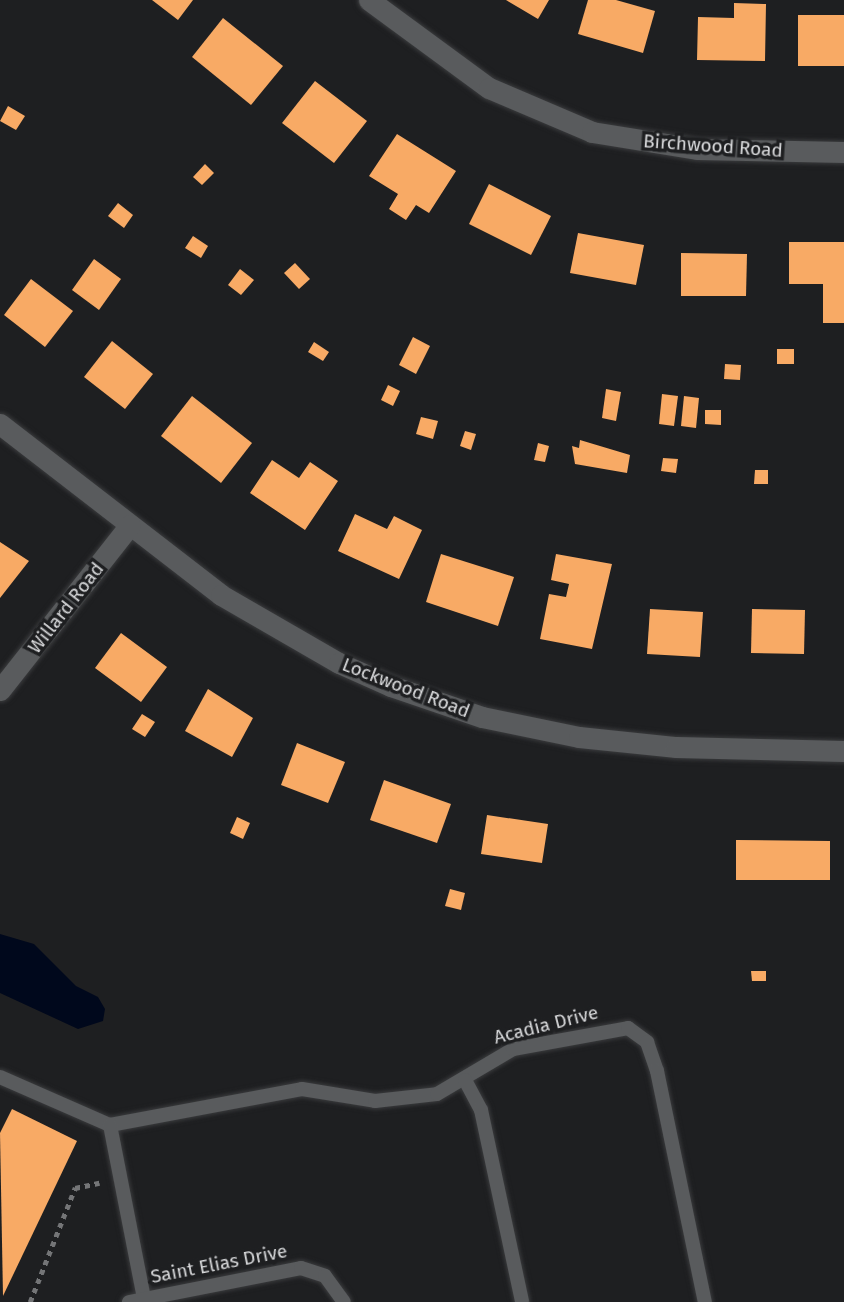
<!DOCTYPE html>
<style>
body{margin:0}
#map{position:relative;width:844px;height:1302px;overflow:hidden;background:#1e1f21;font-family:"Fira Sans",sans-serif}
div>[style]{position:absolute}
.water>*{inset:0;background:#00081c}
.building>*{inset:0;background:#f8aa65}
.path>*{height:4.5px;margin-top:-2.25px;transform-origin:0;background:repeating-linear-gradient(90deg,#747577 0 5px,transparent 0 10px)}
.roads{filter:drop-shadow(0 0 2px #3a3b3d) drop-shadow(0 0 2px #3a3b3d)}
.lane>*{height:14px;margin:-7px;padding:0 7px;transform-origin:7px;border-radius:7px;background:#595b5d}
.street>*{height:21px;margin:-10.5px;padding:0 10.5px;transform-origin:10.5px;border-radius:10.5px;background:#595b5d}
span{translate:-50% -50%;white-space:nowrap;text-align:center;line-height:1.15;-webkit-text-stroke:7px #1e1f21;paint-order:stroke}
.street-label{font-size:19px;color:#d8d9db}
</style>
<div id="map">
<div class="water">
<i style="clip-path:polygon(0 934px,34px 944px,76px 986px,98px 997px,105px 1009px,103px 1021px,78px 1029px,0 993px)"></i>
</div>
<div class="building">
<i style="clip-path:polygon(152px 0,193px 0,178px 20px)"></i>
<i style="clip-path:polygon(506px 0,549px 0,538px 19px)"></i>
<i style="clip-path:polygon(588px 0,616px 0,655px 11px,643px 53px,578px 34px)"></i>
<i style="clip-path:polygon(734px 3px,766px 4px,765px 61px,697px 60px,698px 17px,734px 18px)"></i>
<i style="clip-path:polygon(798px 15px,844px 15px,844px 66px,798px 66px)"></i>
<i style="clip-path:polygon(223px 18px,283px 66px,251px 105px,192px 57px)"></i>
<i style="clip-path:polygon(315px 81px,367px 121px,334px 163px,282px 123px)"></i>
<i style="clip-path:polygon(8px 106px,25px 116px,16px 130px,0 121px)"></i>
<i style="clip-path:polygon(397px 134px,456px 171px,429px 213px,416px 205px,406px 220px,389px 209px,398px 194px,369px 176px)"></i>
<i style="clip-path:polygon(205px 164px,214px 173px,202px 185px,193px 177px)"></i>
<i style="clip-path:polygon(489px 184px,551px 216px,531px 255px,469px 224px)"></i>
<i style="clip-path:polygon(118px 203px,133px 215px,124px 228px,108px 216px)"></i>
<i style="clip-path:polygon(578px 233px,644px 245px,636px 285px,570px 273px)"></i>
<i style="clip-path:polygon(193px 236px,208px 246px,201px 258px,185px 248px)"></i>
<i style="clip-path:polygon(789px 242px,844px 242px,844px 323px,823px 323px,823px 284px,789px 284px)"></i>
<i style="clip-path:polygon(681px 253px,747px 254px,746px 296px,681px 296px)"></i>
<i style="clip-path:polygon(94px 259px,121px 279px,99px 310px,72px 290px)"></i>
<i style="clip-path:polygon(295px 263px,310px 279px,299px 289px,284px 273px)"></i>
<i style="clip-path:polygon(240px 269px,254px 280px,241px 295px,228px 285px)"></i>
<i style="clip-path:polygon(31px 279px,73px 311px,45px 347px,4px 315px)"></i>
<i style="clip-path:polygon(413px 337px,430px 346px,416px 374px,399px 365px)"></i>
<i style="clip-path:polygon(112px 341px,153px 374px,125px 409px,84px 377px)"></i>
<i style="clip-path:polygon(314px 342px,329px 352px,323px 361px,308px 352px)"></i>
<i style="clip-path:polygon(777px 349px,794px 349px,794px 364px,777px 364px)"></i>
<i style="clip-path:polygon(725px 364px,741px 365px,740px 380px,724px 379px)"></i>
<i style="clip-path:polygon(388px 385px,400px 391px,393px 406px,381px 400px)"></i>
<i style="clip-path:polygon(606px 389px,621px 392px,616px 421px,602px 418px)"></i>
<i style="clip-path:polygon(662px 394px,678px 396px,674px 426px,659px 424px)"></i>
<i style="clip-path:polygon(192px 396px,252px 443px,221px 483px,161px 436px)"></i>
<i style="clip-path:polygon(684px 396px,699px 398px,696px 428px,681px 426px)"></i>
<i style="clip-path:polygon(705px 410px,721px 410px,721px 425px,705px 424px)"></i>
<i style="clip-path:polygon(421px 417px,438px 421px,433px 439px,416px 434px)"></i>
<i style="clip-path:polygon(465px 431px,476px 434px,471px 450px,460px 446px)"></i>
<i style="clip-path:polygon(580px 440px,630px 455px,627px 473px,575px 464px,572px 446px,579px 448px)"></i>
<i style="clip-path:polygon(538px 443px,549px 446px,545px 462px,534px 460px)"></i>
<i style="clip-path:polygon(663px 458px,678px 459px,676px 473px,661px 471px)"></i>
<i style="clip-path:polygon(272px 460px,299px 478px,310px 462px,338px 481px,305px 530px,250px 493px)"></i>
<i style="clip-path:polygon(755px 470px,768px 470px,768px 484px,754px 484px)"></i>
<i style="clip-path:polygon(355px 514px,387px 529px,394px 516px,422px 530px,399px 579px,338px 551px)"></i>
<i style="clip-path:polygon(0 542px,29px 561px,0 598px)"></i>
<i style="clip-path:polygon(441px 554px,514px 577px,498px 626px,426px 602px)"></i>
<i style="clip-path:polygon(556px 554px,612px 564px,592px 649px,540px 639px,549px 594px,566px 597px,569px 584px,551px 580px)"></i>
<i style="clip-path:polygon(650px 609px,703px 612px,700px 657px,647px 654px)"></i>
<i style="clip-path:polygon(752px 609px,805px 610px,804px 654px,751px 653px)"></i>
<i style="clip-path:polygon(121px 633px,167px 667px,141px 702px,95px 668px)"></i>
<i style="clip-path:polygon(208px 689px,253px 718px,232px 757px,185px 731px)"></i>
<i style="clip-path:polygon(142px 714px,155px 722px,145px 737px,132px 729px)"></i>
<i style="clip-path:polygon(297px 743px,345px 762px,328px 803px,281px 785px)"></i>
<i style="clip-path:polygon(384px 780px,451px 804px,437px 843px,370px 820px)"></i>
<i style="clip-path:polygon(487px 815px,548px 824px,542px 863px,481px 854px)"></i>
<i style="clip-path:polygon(237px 817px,250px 823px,243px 839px,230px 833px)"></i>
<i style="clip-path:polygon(736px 840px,830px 841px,830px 880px,736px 880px)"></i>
<i style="clip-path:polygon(450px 889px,465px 893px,461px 910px,445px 906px)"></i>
<i style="clip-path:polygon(751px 971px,766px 971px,766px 981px,752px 981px)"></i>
<i style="clip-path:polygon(12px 1109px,77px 1141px,3px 1296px,0 1133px)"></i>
</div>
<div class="path">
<i style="left:30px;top:1302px;width:123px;rotate:-68.5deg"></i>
<i style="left:75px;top:1188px;width:25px;rotate:-12deg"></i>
</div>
<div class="roads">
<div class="lane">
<i style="left:0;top:1077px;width:120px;rotate:23.6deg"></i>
<i style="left:110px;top:1125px;width:195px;rotate:-10.6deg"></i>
<i style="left:302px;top:1089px;width:74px;rotate:9.3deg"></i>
<i style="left:375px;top:1101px;width:62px;rotate:-6.4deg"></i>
<i style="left:437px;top:1094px;width:88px;rotate:-30.6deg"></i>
<i style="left:513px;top:1049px;width:117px;rotate:-10.3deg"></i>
<i style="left:628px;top:1028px;width:24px;rotate:36deg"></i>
<i style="left:647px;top:1042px;width:31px;rotate:71deg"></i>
<i style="left:657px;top:1071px;width:236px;rotate:78.3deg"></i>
<i style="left:465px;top:1080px;width:34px;rotate:62deg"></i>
<i style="left:481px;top:1110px;width:196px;rotate:77.9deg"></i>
<i style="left:110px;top:1125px;width:177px;rotate:78.9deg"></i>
<i style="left:129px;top:1302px;width:175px;rotate:-11.2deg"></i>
<i style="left:301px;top:1268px;width:25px;rotate:18deg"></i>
<i style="left:325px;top:1276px;width:32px;rotate:54deg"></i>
</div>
<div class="street">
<i style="left:369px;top:0;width:149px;rotate:36.3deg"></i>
<i style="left:489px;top:88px;width:112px;rotate:23.1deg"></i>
<i style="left:592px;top:132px;width:106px;rotate:9.2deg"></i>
<i style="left:697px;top:149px;width:147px;rotate:1.2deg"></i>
<i style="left:0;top:424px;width:279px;rotate:37.7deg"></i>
<i style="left:221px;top:595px;width:136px;rotate:30deg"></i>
<i style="left:339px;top:663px;width:57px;rotate:23.9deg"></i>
<i style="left:391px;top:686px;width:96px;rotate:18.8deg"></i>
<i style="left:482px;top:717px;width:99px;rotate:11.7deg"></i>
<i style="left:579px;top:737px;width:98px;rotate:5.9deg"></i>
<i style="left:676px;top:747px;width:168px;rotate:1.4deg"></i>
<i style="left:0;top:690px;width:210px;rotate:-51.8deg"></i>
</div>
</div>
<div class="street-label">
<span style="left:713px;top:146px;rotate:4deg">Birchwood Road</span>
<span style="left:66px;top:608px;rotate:-52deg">Willard Road</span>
<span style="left:406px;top:688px;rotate:21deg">Lockwood Road</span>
<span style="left:546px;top:1025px;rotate:-14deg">Acadia Drive</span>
<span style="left:219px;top:1264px;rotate:-11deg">Saint Elias Drive</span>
</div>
</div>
